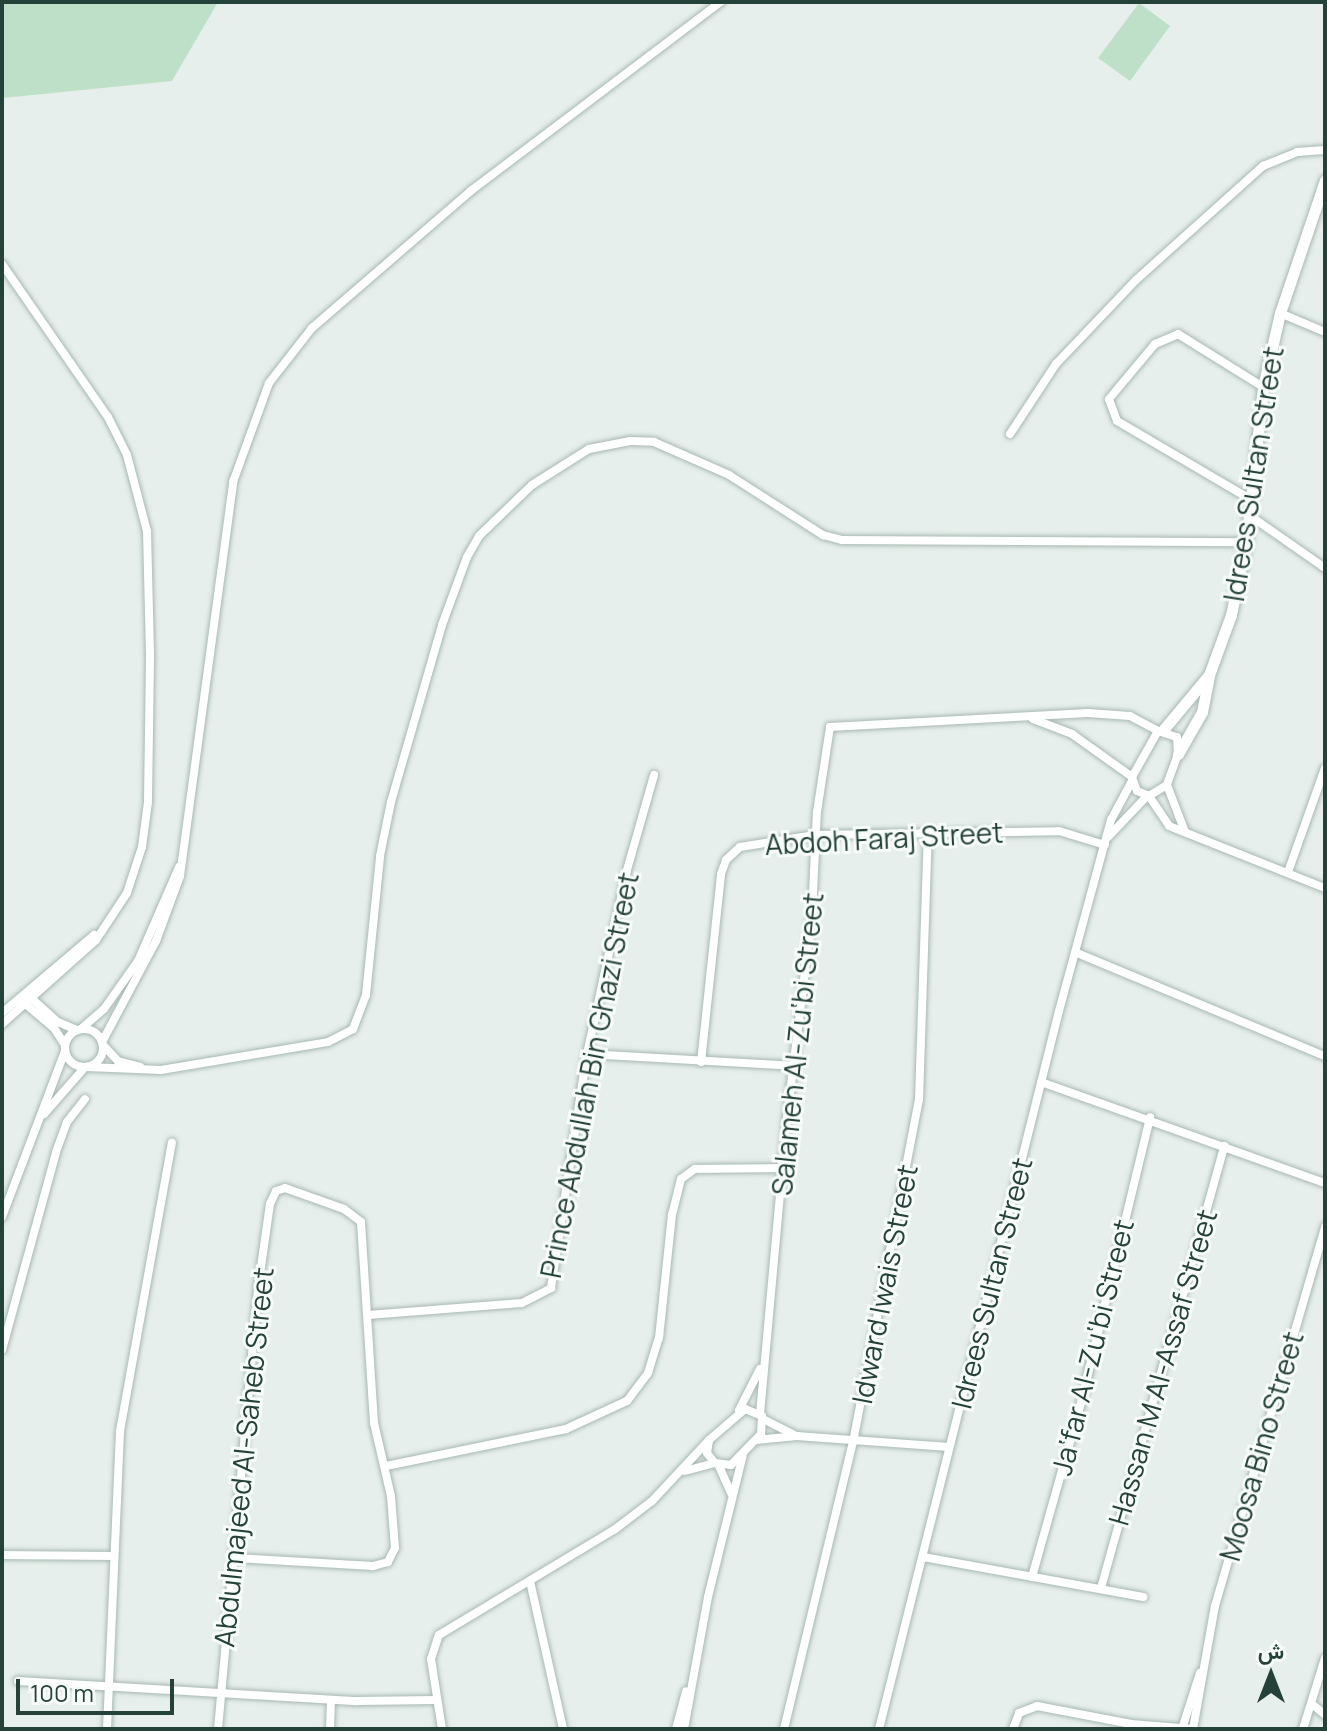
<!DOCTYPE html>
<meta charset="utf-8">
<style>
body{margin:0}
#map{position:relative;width:1327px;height:1731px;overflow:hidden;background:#e6efeb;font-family:Manrope,Vazirmatn,sans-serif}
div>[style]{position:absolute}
.green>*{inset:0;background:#bfe0c8}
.roads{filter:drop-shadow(0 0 2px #a8b8b2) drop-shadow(0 0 2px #a8b8b2)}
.minor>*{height:8px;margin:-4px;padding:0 4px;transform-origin:4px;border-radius:4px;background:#fff}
.minor>.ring{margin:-4px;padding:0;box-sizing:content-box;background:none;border:8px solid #fff;border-radius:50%}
.tertiary>*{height:11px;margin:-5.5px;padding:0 5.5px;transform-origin:5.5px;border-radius:5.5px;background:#fff}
span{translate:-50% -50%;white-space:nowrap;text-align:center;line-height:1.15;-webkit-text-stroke:6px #f7fbf9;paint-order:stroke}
.street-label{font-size:28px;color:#24423a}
.frame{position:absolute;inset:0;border:4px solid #24423a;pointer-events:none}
.north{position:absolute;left:1231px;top:1635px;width:80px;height:80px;-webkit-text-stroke:6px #f7fbf9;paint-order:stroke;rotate:0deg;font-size:22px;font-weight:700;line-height:32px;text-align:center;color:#24423a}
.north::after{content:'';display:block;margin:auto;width:28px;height:36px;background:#24423a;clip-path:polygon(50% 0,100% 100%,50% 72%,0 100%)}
.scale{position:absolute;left:16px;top:1679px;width:158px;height:36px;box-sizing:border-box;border:4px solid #24423a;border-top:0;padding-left:10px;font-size:24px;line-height:28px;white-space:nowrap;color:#24423a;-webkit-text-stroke:6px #f7fbf9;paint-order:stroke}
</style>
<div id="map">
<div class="green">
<i style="clip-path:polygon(2px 2px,218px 2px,172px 81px,3px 98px)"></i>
<i style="clip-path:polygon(1139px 3px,1170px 26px,1130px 81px,1098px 58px)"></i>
</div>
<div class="roads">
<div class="minor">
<i style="left:2px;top:264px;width:186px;rotate:55.3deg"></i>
<i style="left:108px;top:417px;width:42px;rotate:63.4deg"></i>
<i style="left:127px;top:455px;width:79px;rotate:75.3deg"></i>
<i style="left:147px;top:531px;width:127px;rotate:88.6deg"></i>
<i style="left:150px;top:658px;width:144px;rotate:90.8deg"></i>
<i style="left:148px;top:802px;width:45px;rotate:97.6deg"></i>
<i style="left:142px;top:847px;width:48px;rotate:108.1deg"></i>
<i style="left:127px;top:893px;width:56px;rotate:123.4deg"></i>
<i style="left:96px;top:940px;width:126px;rotate:138.2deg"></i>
<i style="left:1280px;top:313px;width:49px;rotate:22.9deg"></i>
<i style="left:1010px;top:434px;width:84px;rotate:-56.7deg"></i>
<i style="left:1056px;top:364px;width:116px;rotate:-46.4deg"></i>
<i style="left:1136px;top:280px;width:171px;rotate:-41.9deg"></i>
<i style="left:1263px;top:166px;width:37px;rotate:-22deg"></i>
<i style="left:1297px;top:152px;width:28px;rotate:-4deg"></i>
<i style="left:1250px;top:499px;width:154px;rotate:-149.6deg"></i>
<i style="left:1117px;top:421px;width:23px;rotate:-110deg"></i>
<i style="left:1109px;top:399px;width:72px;rotate:-50.1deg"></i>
<i style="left:1155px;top:344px;width:25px;rotate:-23deg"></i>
<i style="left:1178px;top:334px;width:100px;rotate:31.9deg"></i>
<i style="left:1249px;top:515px;width:93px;rotate:34.9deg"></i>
<i style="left:1033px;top:719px;width:42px;rotate:21deg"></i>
<i style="left:1072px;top:734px;width:74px;rotate:35.6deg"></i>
<i style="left:1158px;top:731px;width:20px;rotate:18deg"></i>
<i style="left:1177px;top:737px;width:17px;rotate:87deg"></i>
<i style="left:1178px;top:754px;width:33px;rotate:110deg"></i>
<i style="left:1167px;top:785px;width:21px;rotate:149deg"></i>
<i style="left:1149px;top:796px;width:13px;rotate:-157deg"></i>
<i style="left:1137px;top:791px;width:15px;rotate:-110deg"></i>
<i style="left:1132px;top:777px;width:53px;rotate:-60.5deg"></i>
<i style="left:1167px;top:785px;width:50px;rotate:69deg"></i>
<i style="left:1149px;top:796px;width:36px;rotate:56deg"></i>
<i style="left:1169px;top:826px;width:168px;rotate:21.7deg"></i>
<i style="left:1108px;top:837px;width:57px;rotate:-46.4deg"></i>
<i style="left:1288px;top:872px;width:110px;rotate:-70.4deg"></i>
<i style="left:1077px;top:953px;width:269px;rotate:22.6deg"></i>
<i style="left:30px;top:997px;width:38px;rotate:42deg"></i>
<i style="left:58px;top:1022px;width:21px;rotate:23deg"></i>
<i style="left:22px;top:1001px;width:42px;rotate:40.2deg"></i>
<i style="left:54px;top:1028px;width:20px;rotate:57deg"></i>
<i style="left:2px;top:1013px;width:121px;rotate:-40.3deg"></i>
<i style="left:81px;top:1029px;width:30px;rotate:-41deg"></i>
<i style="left:104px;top:1009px;width:59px;rotate:-54.7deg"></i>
<i style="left:138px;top:961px;width:103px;rotate:-66.4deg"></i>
<i class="ring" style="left:65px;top:1029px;width:30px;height:30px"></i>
<i style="left:102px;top:1042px;width:115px;rotate:-61.9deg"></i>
<i style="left:156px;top:941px;width:69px;rotate:-69.7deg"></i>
<i style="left:180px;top:876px;width:398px;rotate:-82.3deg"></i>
<i style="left:233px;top:482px;width:105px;rotate:-70deg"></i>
<i style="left:269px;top:383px;width:70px;rotate:-52deg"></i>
<i style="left:312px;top:328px;width:211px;rotate:-40.8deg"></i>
<i style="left:472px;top:190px;width:312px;rotate:-37.1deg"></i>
<i style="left:103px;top:1045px;width:22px;rotate:47deg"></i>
<i style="left:118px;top:1061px;width:23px;rotate:15deg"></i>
<i style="left:587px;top:1054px;width:206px;rotate:3.3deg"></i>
<i style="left:701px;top:1062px;width:189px;rotate:-83.9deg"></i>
<i style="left:721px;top:874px;width:15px;rotate:-70deg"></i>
<i style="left:726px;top:860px;width:19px;rotate:-43deg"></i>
<i style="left:740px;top:847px;width:76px;rotate:-9.1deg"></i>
<i style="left:815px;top:835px;width:244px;rotate:-0.9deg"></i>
<i style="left:1059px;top:831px;width:48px;rotate:16.9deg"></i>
<i style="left:87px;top:1067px;width:74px;rotate:2.3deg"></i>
<i style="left:161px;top:1070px;width:169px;rotate:-9.5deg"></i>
<i style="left:328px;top:1042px;width:28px;rotate:-27deg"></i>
<i style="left:353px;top:1029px;width:36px;rotate:-69deg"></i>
<i style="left:366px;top:995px;width:140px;rotate:-84.2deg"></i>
<i style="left:380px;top:856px;width:55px;rotate:-78.5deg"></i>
<i style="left:391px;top:802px;width:184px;rotate:-73.9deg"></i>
<i style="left:442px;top:625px;width:72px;rotate:-69.8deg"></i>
<i style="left:467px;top:557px;width:24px;rotate:-60deg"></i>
<i style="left:479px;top:536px;width:74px;rotate:-43.9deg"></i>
<i style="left:532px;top:485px;width:67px;rotate:-32.3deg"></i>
<i style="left:589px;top:449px;width:42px;rotate:-11deg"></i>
<i style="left:630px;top:441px;width:24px;rotate:2deg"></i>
<i style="left:654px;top:442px;width:82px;rotate:23.7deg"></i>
<i style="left:729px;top:475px;width:112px;rotate:32.6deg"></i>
<i style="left:823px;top:535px;width:20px;rotate:15deg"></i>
<i style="left:842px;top:540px;width:404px;rotate:0.3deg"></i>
<i style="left:1041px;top:1082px;width:301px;rotate:19.6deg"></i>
<i style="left:44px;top:1114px;width:62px;rotate:-48.9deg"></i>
<i style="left:2px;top:1217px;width:178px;rotate:-69.2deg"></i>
<i style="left:368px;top:1315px;width:154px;rotate:-4.5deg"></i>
<i style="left:522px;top:1303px;width:33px;rotate:-27deg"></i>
<i style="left:551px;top:1288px;width:237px;rotate:-81.3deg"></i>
<i style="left:587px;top:1054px;width:188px;rotate:-77.7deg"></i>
<i style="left:627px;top:870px;width:99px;rotate:-74.1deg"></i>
<i style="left:2px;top:1350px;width:205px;rotate:-74.7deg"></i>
<i style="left:56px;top:1152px;width:32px;rotate:-70deg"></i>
<i style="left:67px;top:1122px;width:29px;rotate:-52deg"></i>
<i style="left:745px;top:1409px;width:18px;rotate:22deg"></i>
<i style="left:762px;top:1416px;width:18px;rotate:93deg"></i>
<i style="left:761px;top:1434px;width:43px;rotate:134.1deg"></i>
<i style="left:731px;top:1465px;width:16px;rotate:-173deg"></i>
<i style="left:715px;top:1463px;width:13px;rotate:-129deg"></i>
<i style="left:707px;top:1453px;width:13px;rotate:-81deg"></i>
<i style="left:709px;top:1440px;width:48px;rotate:-40.7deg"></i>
<i style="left:739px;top:1410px;width:46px;rotate:-62.9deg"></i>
<i style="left:760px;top:1414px;width:297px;rotate:-84.8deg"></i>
<i style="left:787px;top:1118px;width:207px;rotate:-83deg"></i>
<i style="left:812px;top:913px;width:101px;rotate:-87.2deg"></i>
<i style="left:817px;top:812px;width:86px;rotate:-81.3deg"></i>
<i style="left:830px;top:727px;width:258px;rotate:-3.1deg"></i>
<i style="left:1088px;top:713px;width:42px;rotate:4.1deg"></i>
<i style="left:1130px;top:716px;width:32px;rotate:28deg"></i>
<i style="left:763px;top:1419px;width:37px;rotate:27deg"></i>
<i style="left:756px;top:1440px;width:41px;rotate:-5.6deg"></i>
<i style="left:797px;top:1436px;width:152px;rotate:4.1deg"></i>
<i style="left:386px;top:1466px;width:184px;rotate:-11.6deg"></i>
<i style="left:566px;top:1429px;width:67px;rotate:-24.7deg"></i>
<i style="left:627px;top:1401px;width:35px;rotate:-53deg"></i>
<i style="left:648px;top:1373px;width:37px;rotate:-73deg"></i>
<i style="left:659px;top:1338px;width:124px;rotate:-84deg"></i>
<i style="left:672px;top:1215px;width:37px;rotate:-76deg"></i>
<i style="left:681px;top:1179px;width:17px;rotate:-36deg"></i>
<i style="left:695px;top:1169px;width:88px;rotate:-0.7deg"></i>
<i style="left:719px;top:1466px;width:30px;rotate:66deg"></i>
<i style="left:685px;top:1471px;width:31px;rotate:-15deg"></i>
<i style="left:2px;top:1555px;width:109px;rotate:0.5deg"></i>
<i style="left:923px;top:1557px;width:224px;rotate:10.3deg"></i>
<i style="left:1032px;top:1577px;width:181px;rotate:-74.3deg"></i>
<i style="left:1081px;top:1403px;width:294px;rotate:-76.4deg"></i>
<i style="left:530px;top:1581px;width:152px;rotate:77.4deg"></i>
<i style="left:1101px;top:1588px;width:459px;rotate:-74.4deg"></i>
<i style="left:18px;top:1681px;width:340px;rotate:3.4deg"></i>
<i style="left:357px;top:1701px;width:79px;rotate:-0.7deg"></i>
<i style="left:1312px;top:1704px;width:17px;rotate:40deg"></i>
<i style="left:107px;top:1729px;width:298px;rotate:-87.5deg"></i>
<i style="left:120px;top:1431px;width:293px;rotate:-79.8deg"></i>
<i style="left:218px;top:1729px;width:443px;rotate:-84.8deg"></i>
<i style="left:258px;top:1288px;width:85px;rotate:-81.9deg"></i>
<i style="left:270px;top:1204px;width:14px;rotate:-65deg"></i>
<i style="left:276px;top:1191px;width:9px;rotate:-18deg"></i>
<i style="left:285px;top:1188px;width:63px;rotate:19.6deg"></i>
<i style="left:344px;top:1209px;width:21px;rotate:37deg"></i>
<i style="left:361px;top:1222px;width:201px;rotate:86.3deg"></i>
<i style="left:374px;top:1423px;width:75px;rotate:76.9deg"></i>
<i style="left:391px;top:1496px;width:52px;rotate:85.6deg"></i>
<i style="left:395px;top:1548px;width:16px;rotate:117deg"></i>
<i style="left:388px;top:1562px;width:16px;rotate:165deg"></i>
<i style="left:373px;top:1566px;width:138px;rotate:-176.7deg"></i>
<i style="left:330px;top:1729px;width:29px;rotate:-88deg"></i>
<i style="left:442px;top:1729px;width:71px;rotate:-98.9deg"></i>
<i style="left:431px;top:1659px;width:25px;rotate:-72deg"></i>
<i style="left:439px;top:1635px;width:204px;rotate:-31deg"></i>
<i style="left:614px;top:1530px;width:48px;rotate:-37.3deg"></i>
<i style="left:652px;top:1501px;width:83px;rotate:-46.9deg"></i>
<i style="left:676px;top:1729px;width:39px;rotate:-75deg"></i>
<i style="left:684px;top:1729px;width:134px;rotate:-79.7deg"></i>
<i style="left:708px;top:1597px;width:146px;rotate:-76.2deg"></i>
<i style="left:784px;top:1729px;width:295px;rotate:-76.5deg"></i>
<i style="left:853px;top:1442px;width:348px;rotate:-79.1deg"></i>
<i style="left:919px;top:1100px;width:268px;rotate:-88.1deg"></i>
<i style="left:879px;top:1729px;width:740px;rotate:-75.93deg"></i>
<i style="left:1059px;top:1011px;width:198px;rotate:-74.8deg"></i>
<i style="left:1111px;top:820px;width:44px;rotate:-61.7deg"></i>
<i style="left:1013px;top:1729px;width:17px;rotate:-69deg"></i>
<i style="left:1019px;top:1713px;width:19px;rotate:-21deg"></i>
<i style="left:1037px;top:1706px;width:96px;rotate:10.8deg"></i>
<i style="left:1131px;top:1724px;width:62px;rotate:4.6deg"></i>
<i style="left:1182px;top:1729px;width:59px;rotate:-72.2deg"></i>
<i style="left:1193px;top:1729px;width:125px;rotate:-79.9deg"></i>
<i style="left:1215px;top:1606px;width:395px;rotate:-73.8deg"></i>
<i style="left:1303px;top:1729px;width:74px;rotate:-72.8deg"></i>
</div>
<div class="tertiary">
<i style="left:1163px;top:730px;width:70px;rotate:-50.2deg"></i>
<i style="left:1178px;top:754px;width:48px;rotate:-60.3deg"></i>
<i style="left:1202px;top:712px;width:38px;rotate:-79deg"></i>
<i style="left:1209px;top:675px;width:64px;rotate:-69.9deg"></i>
<i style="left:1231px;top:615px;width:75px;rotate:-78.4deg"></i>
<i style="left:1246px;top:542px;width:156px;rotate:-83.7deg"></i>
<i style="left:1263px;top:387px;width:76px;rotate:-77.1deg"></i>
<i style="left:1280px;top:313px;width:140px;rotate:-71.3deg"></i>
</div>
</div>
<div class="street-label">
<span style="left:1253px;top:474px;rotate:-81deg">Idrees Sultan Street</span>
<span style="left:884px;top:838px;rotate:-3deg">Abdoh Faraj Street</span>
<span style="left:797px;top:1044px;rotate:-84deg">Salameh Al-Zu‘bi Street</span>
<span style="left:589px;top:1075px;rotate:-79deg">Prince Abdullah Bin Ghazi Street</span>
<span style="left:991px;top:1283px;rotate:-76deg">Idrees Sultan Street</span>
<span style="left:884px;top:1284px;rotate:-79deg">Idward Iwais Street</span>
<span style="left:1092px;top:1347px;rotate:-76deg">Ja‘far Al-Zu‘bi Street</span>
<span style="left:1162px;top:1367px;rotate:-74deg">Hassan M Al-Assaf Street</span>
<span style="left:1261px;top:1446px;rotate:-74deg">Moosa Bino Street</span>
<span style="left:243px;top:1457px;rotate:-84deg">Abdulmajeed Al-Saheb Street</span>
</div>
<div class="frame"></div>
<div class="north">ش</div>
<div class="scale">100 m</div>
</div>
